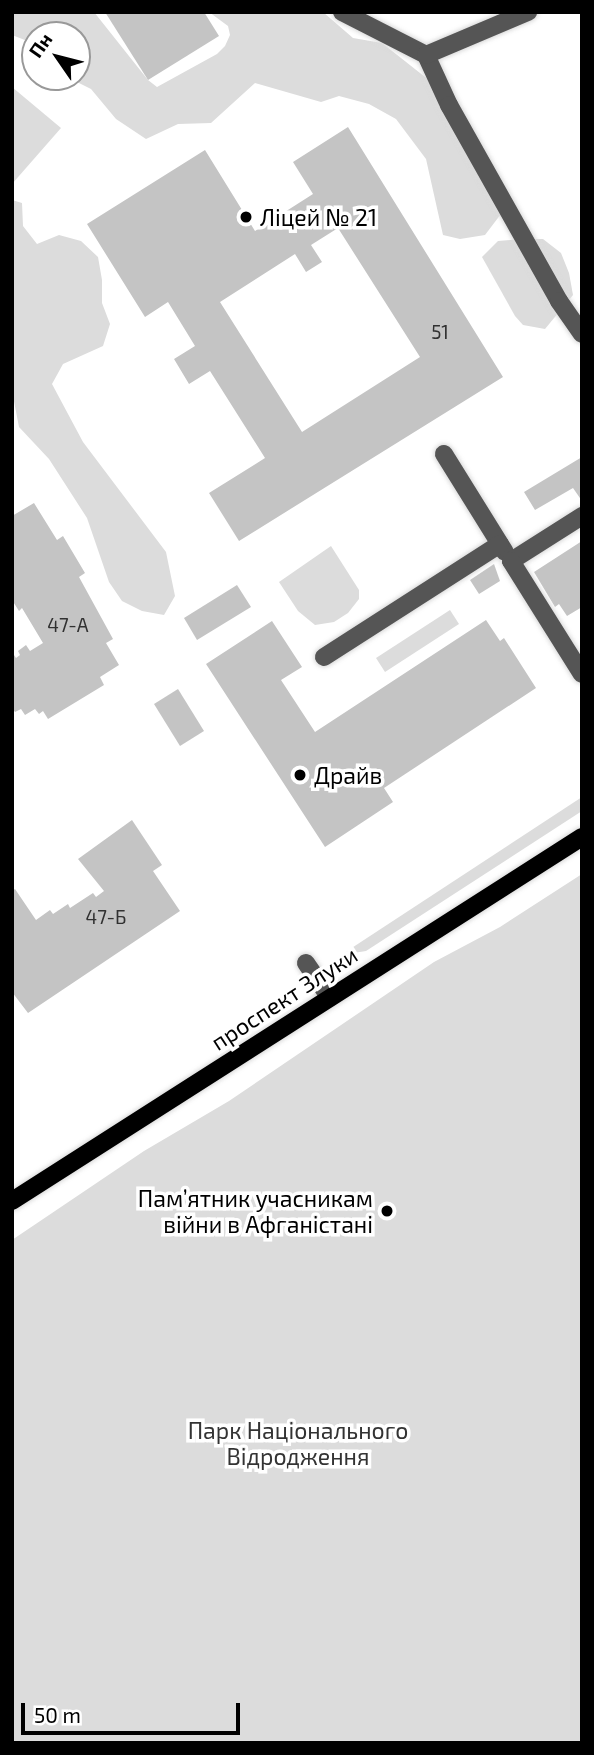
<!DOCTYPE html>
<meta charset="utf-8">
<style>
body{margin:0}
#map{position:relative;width:594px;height:1755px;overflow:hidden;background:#fff;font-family:"Exo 2",sans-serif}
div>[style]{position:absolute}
.green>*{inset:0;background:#dcdcdc}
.building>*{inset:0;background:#c4c4c4}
.roads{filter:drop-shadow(0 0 2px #dbdbdb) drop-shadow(0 0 2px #dbdbdb)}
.minor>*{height:18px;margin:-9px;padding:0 9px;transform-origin:9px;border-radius:9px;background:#555}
.major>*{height:18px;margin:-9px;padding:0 9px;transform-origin:9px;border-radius:9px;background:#000}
.dots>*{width:19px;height:19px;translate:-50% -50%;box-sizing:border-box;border:4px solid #fff;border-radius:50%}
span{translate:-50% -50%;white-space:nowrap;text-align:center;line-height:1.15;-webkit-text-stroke:7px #fff;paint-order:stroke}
.number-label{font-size:19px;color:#313131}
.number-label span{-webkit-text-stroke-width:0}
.poi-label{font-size:23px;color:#000}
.left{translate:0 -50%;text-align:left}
.right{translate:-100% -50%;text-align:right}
.street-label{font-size:23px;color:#000}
.park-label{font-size:23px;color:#333}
.frame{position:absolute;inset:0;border:14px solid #000;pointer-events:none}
.north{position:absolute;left:21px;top:21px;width:70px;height:70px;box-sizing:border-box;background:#fff;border:2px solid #999;border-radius:50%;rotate:305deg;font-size:19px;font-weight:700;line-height:28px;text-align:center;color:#000}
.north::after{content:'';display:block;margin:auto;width:24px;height:32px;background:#000;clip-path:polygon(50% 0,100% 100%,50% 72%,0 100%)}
.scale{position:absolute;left:21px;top:1703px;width:219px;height:32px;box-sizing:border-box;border:4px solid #000;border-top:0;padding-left:9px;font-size:21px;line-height:24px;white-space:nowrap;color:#000;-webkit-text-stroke:5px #fff;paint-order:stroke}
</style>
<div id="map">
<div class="green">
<i style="clip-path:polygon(12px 12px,94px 12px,148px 80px,157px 87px,217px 54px,225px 46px,230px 35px,228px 26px,209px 12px,323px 12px,353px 38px,382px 43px,439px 88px,504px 210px,485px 235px,460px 239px,443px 235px,426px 159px,396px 119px,369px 104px,339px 96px,321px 102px,255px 83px,211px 123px,178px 124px,146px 139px,116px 119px,91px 89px,67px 77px,77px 77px,77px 35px,35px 35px,35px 44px,12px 35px)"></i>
<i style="clip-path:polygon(12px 87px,61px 128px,12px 184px)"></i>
<i style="clip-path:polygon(12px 200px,22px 203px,23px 226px,37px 244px,59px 235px,81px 241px,98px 257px,102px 280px,102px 303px,110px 324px,103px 346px,63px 364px,52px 384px,83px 442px,166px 552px,175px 596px,164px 615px,142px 611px,122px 601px,109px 582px,87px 518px,49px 459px,19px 427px,12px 391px)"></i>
<i style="clip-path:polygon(521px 239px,543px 239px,561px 253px,569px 273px,573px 295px,545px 329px,523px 325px,515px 316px,482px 257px,498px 241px)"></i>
<i style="clip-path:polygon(331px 546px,359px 590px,359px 599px,348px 613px,334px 622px,315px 625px,298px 611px,279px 582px)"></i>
<i style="clip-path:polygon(450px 610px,459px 624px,385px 672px,376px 658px)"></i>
<i style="clip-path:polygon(582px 797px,582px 811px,366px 951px,341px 955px)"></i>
<i style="clip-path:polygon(582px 874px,582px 1743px,12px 1743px,12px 1240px,144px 1151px,229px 1101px,434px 962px,500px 927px)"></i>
</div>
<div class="building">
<i style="clip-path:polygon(105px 12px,204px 12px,219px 36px,148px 80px)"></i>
<i style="clip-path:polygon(evenodd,348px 127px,503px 377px,239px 541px,209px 493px,265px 458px,210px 371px,189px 384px,174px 359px,195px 346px,168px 302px,145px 317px,87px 224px,205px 150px,255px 231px,313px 194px,293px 162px,348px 127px,338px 228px,420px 357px,302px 432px,220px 302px,295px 254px,306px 272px,322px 262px,311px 245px,338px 228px)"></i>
<i style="clip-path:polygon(582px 457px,582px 501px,573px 488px,535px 510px,524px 492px)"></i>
<i style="clip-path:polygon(34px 503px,57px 540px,63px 536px,85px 573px,79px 577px,113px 639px,106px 643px,119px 665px,100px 677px,104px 685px,48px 719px,43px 711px,39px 714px,35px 709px,25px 715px,21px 709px,15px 712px,12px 708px,12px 652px,16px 658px,20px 655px,18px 651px,26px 645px,30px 651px,43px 643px,22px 608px,19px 611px,12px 600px,12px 516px)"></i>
<i style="clip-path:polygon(582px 541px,582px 607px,567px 616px,559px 604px,555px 607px,534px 572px)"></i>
<i style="clip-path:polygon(494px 564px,500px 581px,479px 594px,470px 580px)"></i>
<i style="clip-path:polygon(237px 585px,251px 607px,197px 640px,184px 618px)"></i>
<i style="clip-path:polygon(486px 620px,500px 641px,504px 638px,536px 688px,384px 788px,393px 802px,325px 847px,206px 664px,272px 621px,302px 667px,281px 680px,315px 732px)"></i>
<i style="clip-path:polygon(178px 689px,204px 731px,180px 746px,154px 704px)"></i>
<i style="clip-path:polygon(132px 820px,162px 865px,153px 871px,180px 911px,28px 1013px,12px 992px,12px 891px,15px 889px,36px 920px,50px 910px,53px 914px,68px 904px,70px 908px,93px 893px,96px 897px,104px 891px,78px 859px)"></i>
</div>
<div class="roads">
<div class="minor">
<i style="left:342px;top:12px;width:94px;rotate:27.1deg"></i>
<i style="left:426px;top:55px;width:55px;rotate:65.3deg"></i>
<i style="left:449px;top:105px;width:225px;rotate:60.7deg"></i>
<i style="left:559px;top:301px;width:40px;rotate:55.1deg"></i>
<i style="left:426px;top:55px;width:111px;rotate:-22.9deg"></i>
<i style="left:444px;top:454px;width:115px;rotate:58.1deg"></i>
<i style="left:582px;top:516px;width:84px;rotate:147.6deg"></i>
<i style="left:511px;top:561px;width:133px;rotate:57.9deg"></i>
<i style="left:324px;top:657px;width:209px;rotate:-32.7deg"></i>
<i style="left:306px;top:963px;width:42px;rotate:55.6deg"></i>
</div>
<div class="major">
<i style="left:12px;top:1201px;width:676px;rotate:-32.56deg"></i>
</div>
</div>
<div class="dots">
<i style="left:246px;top:217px;background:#000"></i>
<i style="left:300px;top:775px;background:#000"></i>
<i style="left:387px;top:1211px;background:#000"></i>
</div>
<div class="number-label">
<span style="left:440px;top:332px">51</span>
<span style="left:68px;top:625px">47-А</span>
<span style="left:106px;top:917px">47-Б</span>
</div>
<div class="poi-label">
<span class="left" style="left:260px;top:217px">Ліцей № 21</span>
<span class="left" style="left:314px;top:775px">Драйв</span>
<span class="right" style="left:373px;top:1211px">Пам’ятник учасникам<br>війни в Афганістані</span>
</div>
<div class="street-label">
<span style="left:284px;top:998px;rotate:-33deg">проспект Злуки</span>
</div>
<div class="park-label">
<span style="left:298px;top:1443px">Парк Національного<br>Відродження</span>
</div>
<div class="frame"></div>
<div class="north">Пн</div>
<div class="scale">50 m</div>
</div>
